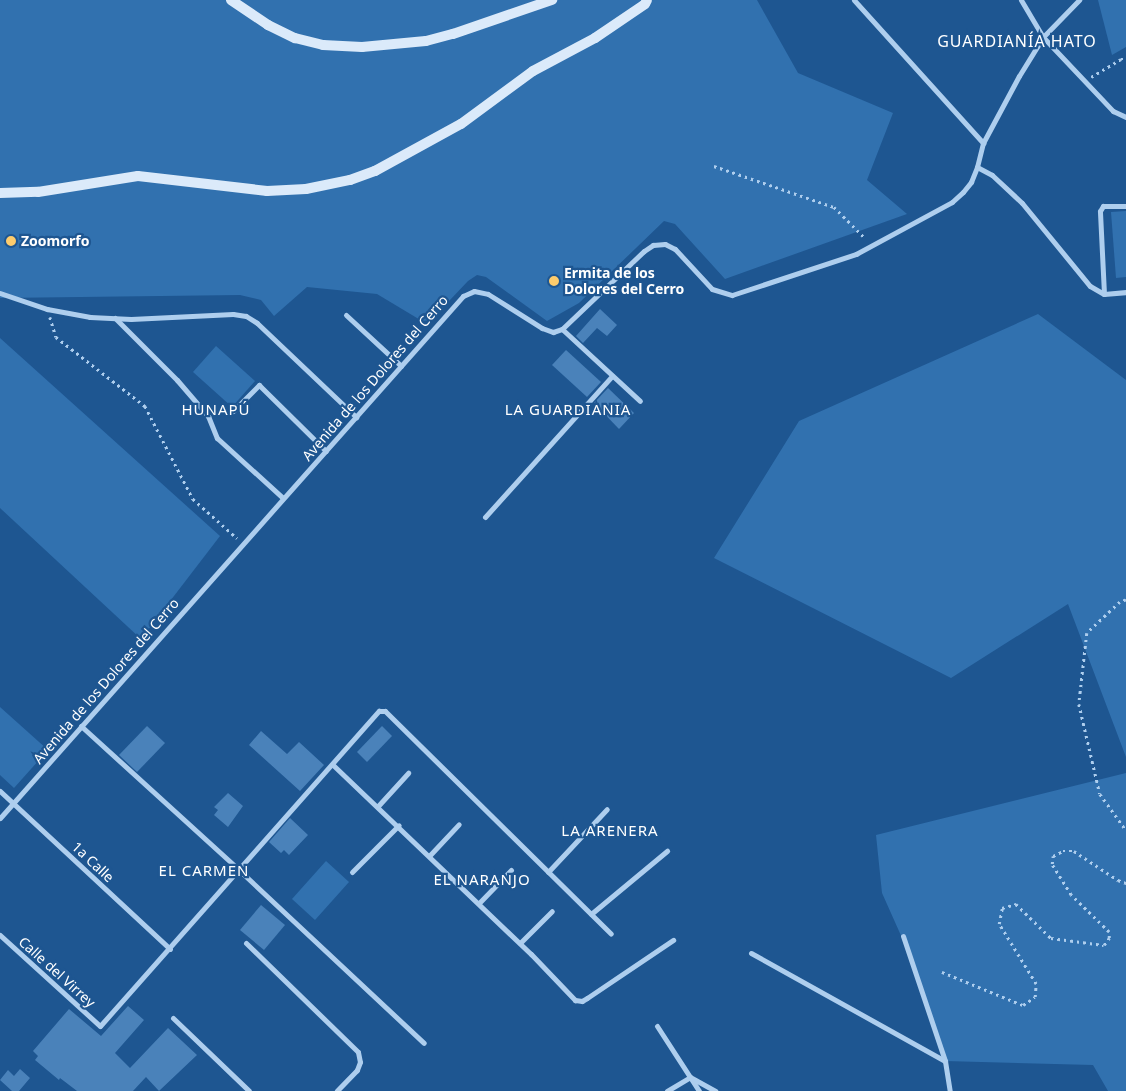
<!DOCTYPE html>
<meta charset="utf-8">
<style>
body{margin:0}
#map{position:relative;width:1126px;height:1091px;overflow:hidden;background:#1e5691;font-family:"Noto Sans",sans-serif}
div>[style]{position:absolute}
.green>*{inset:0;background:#3171af}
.building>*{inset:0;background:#4a82ba}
.path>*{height:2.5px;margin-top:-1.25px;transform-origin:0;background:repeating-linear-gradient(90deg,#aeceee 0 2.5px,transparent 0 6.5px)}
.street>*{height:5px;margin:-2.5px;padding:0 2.5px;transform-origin:2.5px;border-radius:2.5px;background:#aeceee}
.secondary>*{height:10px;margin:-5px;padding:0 5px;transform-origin:5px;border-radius:5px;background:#dbeafa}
.dots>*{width:14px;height:14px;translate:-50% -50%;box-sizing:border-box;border:2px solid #1e5691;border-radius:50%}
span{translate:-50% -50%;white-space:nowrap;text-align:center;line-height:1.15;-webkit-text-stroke:4.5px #1e5691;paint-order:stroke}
.poi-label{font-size:14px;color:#fff;font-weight:700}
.left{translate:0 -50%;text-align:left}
.street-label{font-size:14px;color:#fff}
.neighbourhood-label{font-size:15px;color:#fff;letter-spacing:1px}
.quarter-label{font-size:16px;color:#fff;letter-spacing:1px}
</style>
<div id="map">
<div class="green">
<i style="clip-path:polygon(0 0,757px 0,798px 73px,893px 113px,867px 180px,907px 214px,725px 279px,675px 224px,664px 221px,579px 303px,547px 321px,486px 277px,477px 275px,468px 281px,431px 320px,422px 321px,377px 294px,307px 287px,274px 316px,261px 300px,240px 295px,0 298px)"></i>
<i style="clip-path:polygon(1098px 0,1126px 0,1126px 47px,1112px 55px)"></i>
<i style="clip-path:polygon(1126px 211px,1126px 277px,1116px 278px,1111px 212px)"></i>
<i style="clip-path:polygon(1038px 314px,1126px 380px,1126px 757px,1068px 604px,951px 678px,714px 558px,799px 421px)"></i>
<i style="clip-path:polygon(0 338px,220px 536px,141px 639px,0 508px)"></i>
<i style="clip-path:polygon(216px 346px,255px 381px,232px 407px,193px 372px)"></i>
<i style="clip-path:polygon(0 707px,48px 750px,14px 788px,0 775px)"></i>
<i style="clip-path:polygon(1126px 773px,1126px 1091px,1108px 1091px,1093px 1065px,945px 1061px,911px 958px,882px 893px,876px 835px)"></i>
<i style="clip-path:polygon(326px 861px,349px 882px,315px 920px,292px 899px)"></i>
</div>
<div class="building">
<i style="clip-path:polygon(600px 309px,617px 325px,607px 336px,597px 328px,583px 343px,576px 336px)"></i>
<i style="clip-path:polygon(566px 350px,601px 382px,587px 397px,552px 365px)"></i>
<i style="clip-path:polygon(608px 388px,634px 413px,619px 429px,594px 403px)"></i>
<i style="clip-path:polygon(147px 726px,165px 743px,137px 772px,119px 755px)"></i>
<i style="clip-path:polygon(382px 726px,392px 736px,367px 762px,357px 752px)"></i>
<i style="clip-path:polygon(261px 731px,287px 754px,299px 742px,324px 765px,300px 791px,249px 745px)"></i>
<i style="clip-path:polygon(228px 793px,243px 806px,228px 827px,214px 815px,218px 810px,214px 807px)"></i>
<i style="clip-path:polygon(290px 818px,308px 835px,289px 855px,284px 850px,281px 853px,269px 842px)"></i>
<i style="clip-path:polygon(261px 905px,285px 925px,264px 950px,240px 930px)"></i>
<i style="clip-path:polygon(128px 1006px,144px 1020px,115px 1053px,130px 1068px,168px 1028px,197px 1055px,159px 1091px,146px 1077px,133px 1091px,77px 1091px,60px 1078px,59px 1080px,35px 1060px,38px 1056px,33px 1051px,69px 1009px,101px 1036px)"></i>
<i style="clip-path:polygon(20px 1069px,30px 1078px,19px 1091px,12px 1091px,0 1080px,8px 1070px,14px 1076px)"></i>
</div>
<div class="path">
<i style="left:1091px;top:77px;width:35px;rotate:-31deg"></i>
<i style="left:1121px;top:59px;width:5px"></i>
<i style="left:714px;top:166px;width:127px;rotate:18.9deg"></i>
<i style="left:834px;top:207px;width:45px;rotate:45deg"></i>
<i style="left:50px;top:317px;width:21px;rotate:73deg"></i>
<i style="left:56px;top:337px;width:113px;rotate:37.8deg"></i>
<i style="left:145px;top:406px;width:105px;rotate:62.7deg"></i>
<i style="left:193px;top:499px;width:59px;rotate:41.6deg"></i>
<i style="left:1126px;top:600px;width:6px;rotate:162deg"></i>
<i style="left:1120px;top:602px;width:45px;rotate:136.8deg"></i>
<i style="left:1087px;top:633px;width:71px;rotate:96.4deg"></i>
<i style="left:1079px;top:704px;width:92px;rotate:76.9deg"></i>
<i style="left:1100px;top:794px;width:44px;rotate:54.2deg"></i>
<i style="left:942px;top:972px;width:87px;rotate:22.2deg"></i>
<i style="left:1023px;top:1005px;width:14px;rotate:-34deg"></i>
<i style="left:1035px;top:997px;width:13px;rotate:-86deg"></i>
<i style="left:1036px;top:984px;width:70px;rotate:-121.7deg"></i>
<i style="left:999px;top:924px;width:16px;rotate:-79deg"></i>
<i style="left:1002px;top:908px;width:15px;rotate:-16deg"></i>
<i style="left:1016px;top:904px;width:49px;rotate:44.2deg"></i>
<i style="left:1051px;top:938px;width:53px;rotate:7.5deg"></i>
<i style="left:1104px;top:945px;width:9px;rotate:-54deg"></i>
<i style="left:1109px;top:938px;width:6px;rotate:-90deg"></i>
<i style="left:1109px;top:932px;width:53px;rotate:-135.8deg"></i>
<i style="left:1071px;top:895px;width:36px;rotate:-122deg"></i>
<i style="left:1052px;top:864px;width:8px;rotate:-83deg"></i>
<i style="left:1053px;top:856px;width:11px;rotate:-27deg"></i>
<i style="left:1063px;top:851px;width:11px"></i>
<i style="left:1074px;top:851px;width:53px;rotate:33.4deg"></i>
<i style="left:1118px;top:880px;width:9px;rotate:21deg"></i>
</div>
<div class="street">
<i style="left:854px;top:0;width:193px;rotate:47.9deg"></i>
<i style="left:1021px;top:0;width:43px;rotate:59.3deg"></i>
<i style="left:1043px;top:37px;width:102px;rotate:46.6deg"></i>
<i style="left:1113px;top:111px;width:14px;rotate:25deg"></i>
<i style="left:977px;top:167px;width:17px;rotate:28deg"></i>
<i style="left:992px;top:175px;width:41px;rotate:43deg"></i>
<i style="left:1022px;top:203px;width:107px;rotate:50.7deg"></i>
<i style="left:1090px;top:286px;width:16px;rotate:30deg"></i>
<i style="left:1104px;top:294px;width:22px;rotate:-5deg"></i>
<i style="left:0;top:293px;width:50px;rotate:18.8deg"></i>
<i style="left:47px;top:309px;width:44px;rotate:10.5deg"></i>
<i style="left:90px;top:317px;width:41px;rotate:2.8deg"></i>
<i style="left:131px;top:319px;width:102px;rotate:-2.8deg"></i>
<i style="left:233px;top:314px;width:13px;rotate:9deg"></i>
<i style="left:246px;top:316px;width:13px;rotate:32deg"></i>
<i style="left:257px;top:323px;width:137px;rotate:43.5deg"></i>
<i style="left:1104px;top:294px;width:83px;rotate:-92.8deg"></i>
<i style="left:1100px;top:211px;width:6px;rotate:-59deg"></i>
<i style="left:1103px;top:206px;width:23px"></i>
<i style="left:346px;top:315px;width:75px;rotate:42.8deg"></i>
<i style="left:115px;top:318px;width:88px;rotate:45deg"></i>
<i style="left:177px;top:380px;width:48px;rotate:49.3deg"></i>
<i style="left:208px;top:416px;width:24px;rotate:68deg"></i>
<i style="left:217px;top:438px;width:89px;rotate:42.3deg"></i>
<i style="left:562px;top:329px;width:106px;rotate:42.7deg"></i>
<i style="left:233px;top:411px;width:37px;rotate:-45deg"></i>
<i style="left:259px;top:385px;width:94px;rotate:44.6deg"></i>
<i style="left:485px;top:517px;width:190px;rotate:-48deg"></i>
<i style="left:81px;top:726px;width:214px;rotate:42.3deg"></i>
<i style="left:239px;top:870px;width:253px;rotate:43.1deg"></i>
<i style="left:333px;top:765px;width:274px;rotate:43.7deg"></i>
<i style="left:531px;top:954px;width:64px;rotate:46.3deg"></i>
<i style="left:575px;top:1000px;width:7px;rotate:8deg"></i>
<i style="left:582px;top:1001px;width:6px;rotate:-31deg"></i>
<i style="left:587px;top:998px;width:104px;rotate:-34deg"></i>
<i style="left:0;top:791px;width:232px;rotate:42.9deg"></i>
<i style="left:378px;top:806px;width:45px;rotate:-47.7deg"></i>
<i style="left:0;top:818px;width:698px;rotate:-48.43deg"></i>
<i style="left:463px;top:296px;width:12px;rotate:-24deg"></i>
<i style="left:474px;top:291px;width:14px;rotate:12deg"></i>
<i style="left:488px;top:294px;width:64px;rotate:32.2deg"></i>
<i style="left:542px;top:328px;width:12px;rotate:20deg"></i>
<i style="left:553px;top:332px;width:9px;rotate:-18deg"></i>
<i style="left:562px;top:329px;width:113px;rotate:-43.6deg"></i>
<i style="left:644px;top:251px;width:11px;rotate:-34deg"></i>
<i style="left:653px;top:245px;width:12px;rotate:-5deg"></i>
<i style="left:665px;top:244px;width:11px;rotate:27deg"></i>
<i style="left:675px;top:249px;width:54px;rotate:47.2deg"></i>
<i style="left:712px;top:289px;width:21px;rotate:17deg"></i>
<i style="left:732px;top:295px;width:131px;rotate:-18.3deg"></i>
<i style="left:856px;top:254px;width:109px;rotate:-28.4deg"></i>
<i style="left:952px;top:202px;width:15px;rotate:-42deg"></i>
<i style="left:963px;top:192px;width:13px;rotate:-51deg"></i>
<i style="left:971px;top:182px;width:16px;rotate:-68deg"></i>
<i style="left:977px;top:167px;width:25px;rotate:-76deg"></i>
<i style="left:983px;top:143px;width:76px;rotate:-61.8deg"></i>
<i style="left:1019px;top:76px;width:46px;rotate:-58.4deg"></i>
<i style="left:1043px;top:37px;width:52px;rotate:-45.8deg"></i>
<i style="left:430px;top:855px;width:42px;rotate:-46.9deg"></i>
<i style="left:352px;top:872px;width:66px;rotate:-45deg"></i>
<i style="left:548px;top:872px;width:86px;rotate:-46.9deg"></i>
<i style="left:479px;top:903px;width:46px;rotate:-45.9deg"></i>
<i style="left:591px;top:914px;width:99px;rotate:-39.7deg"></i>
<i style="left:0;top:935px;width:135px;rotate:42.3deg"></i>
<i style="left:100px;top:1026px;width:421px;rotate:-48.5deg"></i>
<i style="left:379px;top:711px;width:6px"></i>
<i style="left:385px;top:711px;width:317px;rotate:44.6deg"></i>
<i style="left:903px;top:936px;width:132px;rotate:71.4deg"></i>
<i style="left:945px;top:1061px;width:30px;rotate:81deg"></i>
<i style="left:246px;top:943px;width:156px;rotate:44.2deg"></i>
<i style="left:358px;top:1052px;width:10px;rotate:79deg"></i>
<i style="left:360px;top:1062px;width:9px;rotate:111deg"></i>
<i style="left:357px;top:1070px;width:29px;rotate:134deg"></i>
<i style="left:520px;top:943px;width:45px;rotate:-45deg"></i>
<i style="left:751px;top:953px;width:222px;rotate:29.1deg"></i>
<i style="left:173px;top:1018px;width:105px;rotate:43.8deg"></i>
<i style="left:657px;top:1026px;width:77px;rotate:57.1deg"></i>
<i style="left:667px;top:1091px;width:27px;rotate:-31deg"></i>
<i style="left:690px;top:1077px;width:29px;rotate:29deg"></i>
</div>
<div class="secondary">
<i style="left:231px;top:0;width:45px;rotate:34deg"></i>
<i style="left:268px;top:25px;width:30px;rotate:26deg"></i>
<i style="left:295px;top:38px;width:29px;rotate:14deg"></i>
<i style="left:323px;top:45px;width:39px;rotate:3deg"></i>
<i style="left:362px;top:47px;width:64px;rotate:-5.4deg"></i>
<i style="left:426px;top:41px;width:28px;rotate:-15deg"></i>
<i style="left:453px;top:34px;width:105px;rotate:-19deg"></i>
<i style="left:0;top:193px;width:38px;rotate:-2deg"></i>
<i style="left:38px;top:192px;width:101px;rotate:-9.1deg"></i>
<i style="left:138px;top:176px;width:130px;rotate:6.6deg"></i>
<i style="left:267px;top:191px;width:39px;rotate:-3deg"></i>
<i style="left:306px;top:189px;width:45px;rotate:-11.6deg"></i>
<i style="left:350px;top:180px;width:27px;rotate:-20deg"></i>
<i style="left:375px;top:171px;width:98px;rotate:-28.7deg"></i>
<i style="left:461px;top:124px;width:89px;rotate:-36.4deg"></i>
<i style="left:533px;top:71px;width:70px;rotate:-28deg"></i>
<i style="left:595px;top:38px;width:60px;rotate:-34.2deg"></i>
<i style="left:645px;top:4px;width:4px;rotate:-63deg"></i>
</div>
<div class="dots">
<i style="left:11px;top:241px;background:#fdcc6d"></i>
<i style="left:554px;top:281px;background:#fdcc6d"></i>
</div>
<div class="poi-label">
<span class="left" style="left:21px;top:241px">Zoomorfo</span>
<span class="left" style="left:564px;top:281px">Ermita de los<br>Dolores del Cerro</span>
</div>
<div class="street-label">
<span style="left:375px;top:378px;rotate:-49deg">Avenida de los Dolores del Cerro</span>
<span style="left:106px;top:681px;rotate:-49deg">Avenida de los Dolores del Cerro</span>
<span style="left:93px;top:862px;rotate:43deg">1a Calle</span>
<span style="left:57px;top:972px;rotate:42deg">Calle del Virrey</span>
</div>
<div class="neighbourhood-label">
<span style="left:216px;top:410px">HUNAPÚ</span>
<span style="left:568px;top:410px">LA GUARDIANIA</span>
<span style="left:610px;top:831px">LA ARENERA</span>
<span style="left:204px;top:871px">EL CARMEN</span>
<span style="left:482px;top:880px">EL NARANJO</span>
</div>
<div class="quarter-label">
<span style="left:1017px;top:41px">GUARDIANÍA HATO</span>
</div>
</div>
